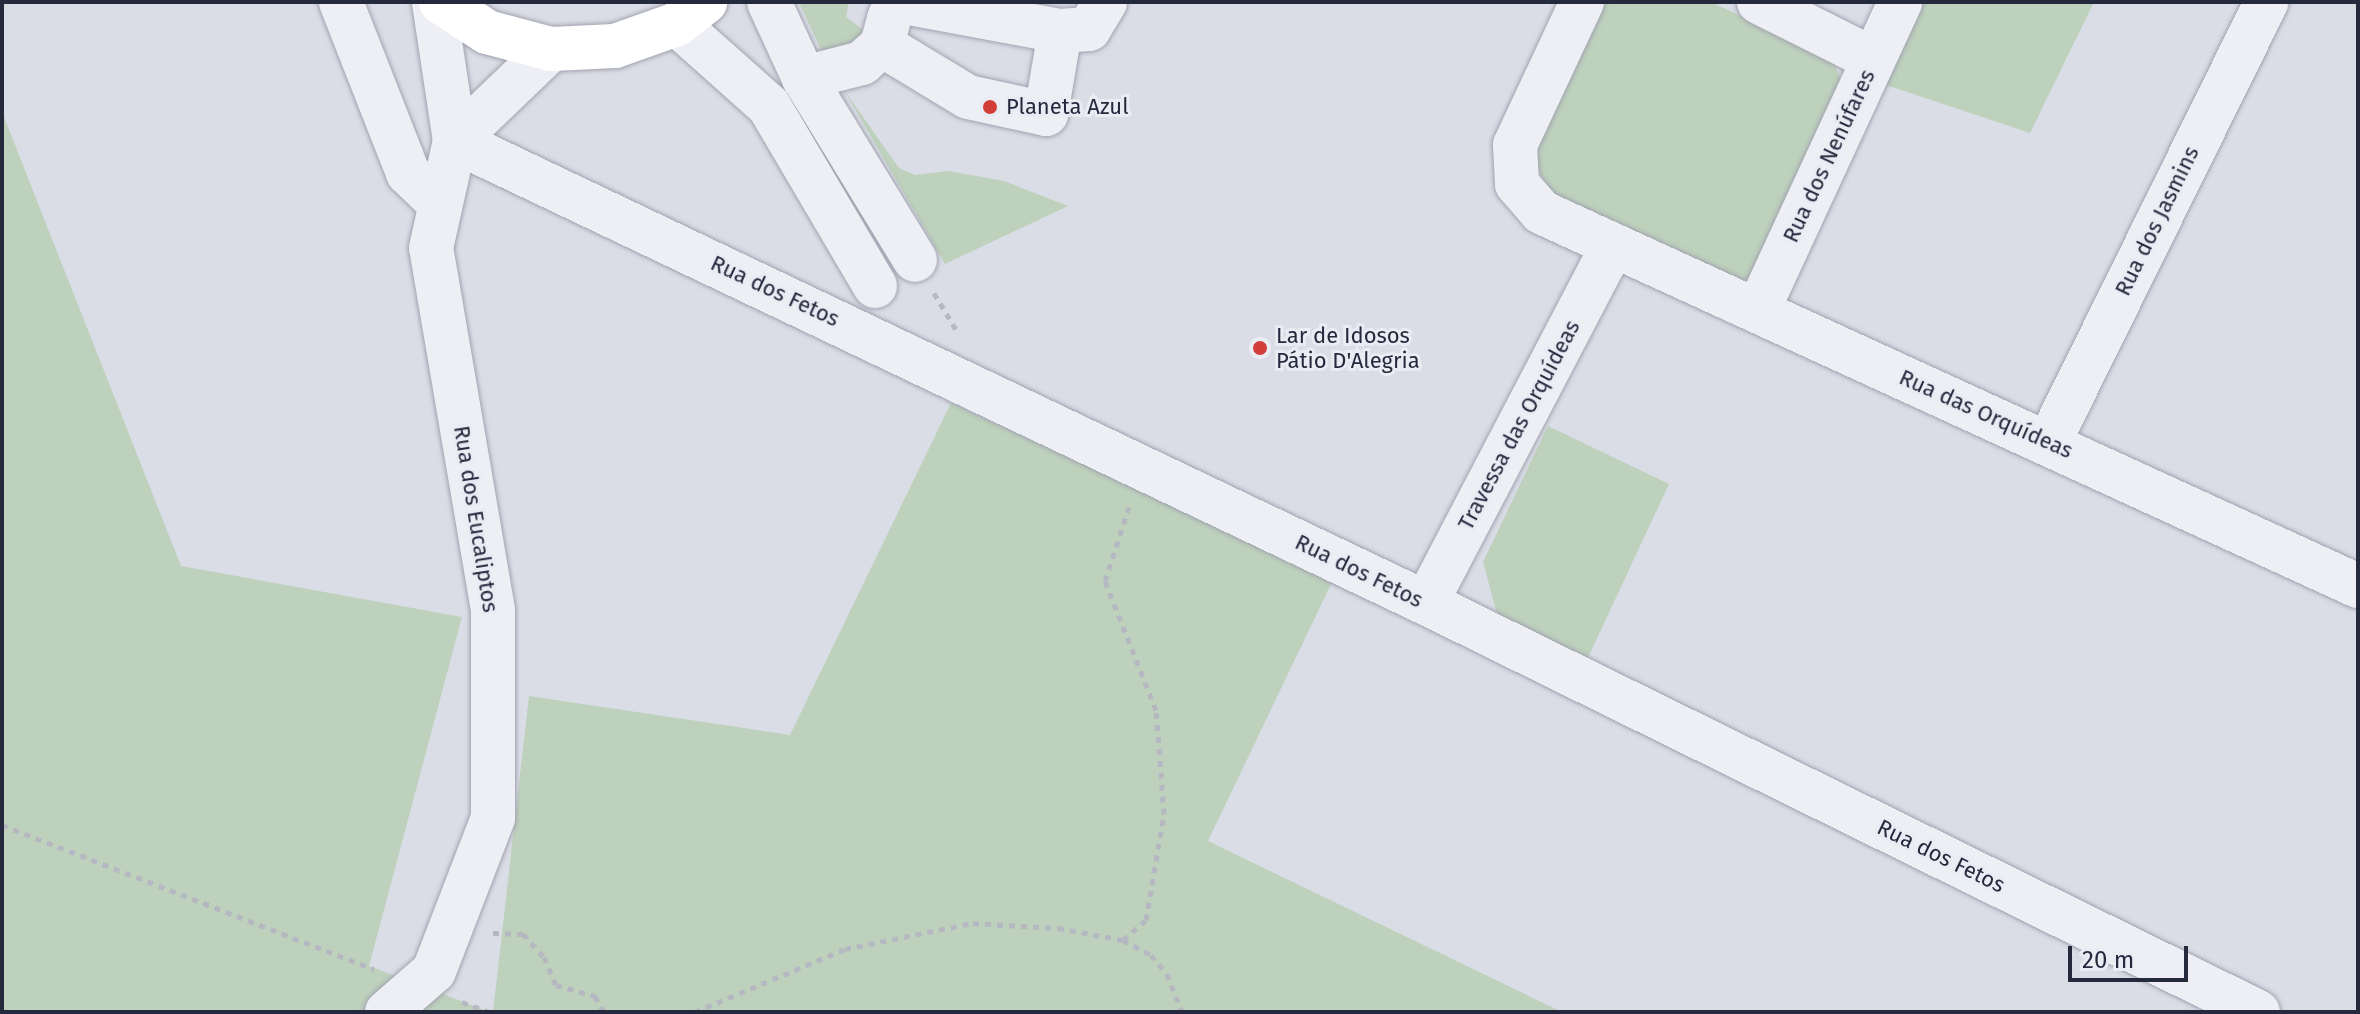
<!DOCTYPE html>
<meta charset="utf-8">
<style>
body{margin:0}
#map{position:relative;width:2360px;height:1014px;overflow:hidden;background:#dbdde6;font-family:"Fira Sans",sans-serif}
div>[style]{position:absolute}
.green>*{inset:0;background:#bdd1bc}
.path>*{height:5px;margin-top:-2.5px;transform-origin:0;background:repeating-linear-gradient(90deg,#b6b8c1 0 6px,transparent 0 12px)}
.roads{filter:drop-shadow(0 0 2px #a1a3b0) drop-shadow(0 0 2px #a1a3b0)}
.minor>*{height:44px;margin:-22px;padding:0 22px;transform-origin:22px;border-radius:22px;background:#eeeff5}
.major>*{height:44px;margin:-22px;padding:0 22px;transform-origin:22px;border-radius:22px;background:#fff}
.dots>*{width:22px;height:22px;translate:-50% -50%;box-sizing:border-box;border:4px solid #eaecf4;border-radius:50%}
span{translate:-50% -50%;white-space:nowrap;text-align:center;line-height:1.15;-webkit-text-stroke:6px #eaecf4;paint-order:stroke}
.poi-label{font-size:22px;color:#25293d}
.left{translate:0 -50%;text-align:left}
.street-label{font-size:22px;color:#25293d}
.frame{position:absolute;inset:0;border:4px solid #25293d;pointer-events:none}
.scale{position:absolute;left:2068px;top:946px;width:120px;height:36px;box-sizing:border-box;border:4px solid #25293d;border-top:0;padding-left:10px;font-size:24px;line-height:28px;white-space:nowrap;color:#25293d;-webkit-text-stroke:6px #eaecf4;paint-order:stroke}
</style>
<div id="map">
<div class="green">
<i style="clip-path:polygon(799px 2px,849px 2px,846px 17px,863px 30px,860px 43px,823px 54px)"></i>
<i style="clip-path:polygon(1601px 2px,1711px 2px,1828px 57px,1835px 66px,1841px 79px,1750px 278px,1739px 283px,1554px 197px,1545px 187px,1537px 164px,1538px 142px)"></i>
<i style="clip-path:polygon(1917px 2px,2094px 2px,2030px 133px,1880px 83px)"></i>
<i style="clip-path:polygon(844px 90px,899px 168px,915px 175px,949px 171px,1004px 181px,1068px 206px,945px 264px)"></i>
<i style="clip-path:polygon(2px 112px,181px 566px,462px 617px,369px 966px,490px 1012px,2px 1012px)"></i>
<i style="clip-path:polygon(951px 403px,1333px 580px,1208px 841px,1562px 1012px,493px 1012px,529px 696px,790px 735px)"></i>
<i style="clip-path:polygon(1548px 426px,1669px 484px,1585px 664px,1497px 614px,1483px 562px)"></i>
</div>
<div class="path">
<i style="left:934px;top:293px;width:47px;rotate:59deg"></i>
<i style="left:2px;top:825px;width:399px;rotate:21.2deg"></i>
<i style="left:493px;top:933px;width:30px;rotate:2deg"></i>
<i style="left:523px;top:934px;width:31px;rotate:48deg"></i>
<i style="left:544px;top:957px;width:30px;rotate:67deg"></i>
<i style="left:556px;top:985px;width:41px;rotate:15.8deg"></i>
<i style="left:595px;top:996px;width:18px;rotate:61deg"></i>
<i style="left:1123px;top:940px;width:30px;rotate:-41deg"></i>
<i style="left:1146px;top:920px;width:108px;rotate:-80.4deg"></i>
<i style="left:1164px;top:814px;width:104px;rotate:-94.4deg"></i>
<i style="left:1156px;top:710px;width:139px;rotate:-111.6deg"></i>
<i style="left:1105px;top:581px;width:78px;rotate:-72deg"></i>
<i style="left:462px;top:1002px;width:30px;rotate:20deg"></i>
<i style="left:695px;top:1012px;width:163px;rotate:-22.8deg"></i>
<i style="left:845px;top:949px;width:131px;rotate:-11.5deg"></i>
<i style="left:973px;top:923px;width:85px;rotate:3.4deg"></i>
<i style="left:1058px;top:928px;width:66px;rotate:10.5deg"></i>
<i style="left:1123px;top:940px;width:32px;rotate:28deg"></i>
<i style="left:1151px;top:955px;width:25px;rotate:50deg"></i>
<i style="left:1167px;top:974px;width:41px;rotate:68.5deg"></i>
</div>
<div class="roads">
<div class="minor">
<i style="left:341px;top:2px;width:184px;rotate:68.6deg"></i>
<i style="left:408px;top:173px;width:45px;rotate:44.1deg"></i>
<i style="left:769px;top:2px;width:84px;rotate:65.3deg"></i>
<i style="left:804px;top:78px;width:213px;rotate:58.6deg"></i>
<i style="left:903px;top:2px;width:160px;rotate:10.5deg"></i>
<i style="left:1582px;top:2px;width:158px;rotate:115.1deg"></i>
<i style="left:1515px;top:145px;width:39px;rotate:87deg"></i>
<i style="left:1517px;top:184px;width:37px;rotate:49deg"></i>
<i style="left:1541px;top:212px;width:899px;rotate:24.6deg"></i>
<i style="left:1759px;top:2px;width:127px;rotate:26.6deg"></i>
<i style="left:677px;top:24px;width:123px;rotate:41.7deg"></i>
<i style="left:769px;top:106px;width:209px;rotate:59.5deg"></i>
<i style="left:882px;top:45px;width:100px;rotate:31.2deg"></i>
<i style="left:968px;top:97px;width:80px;rotate:12.3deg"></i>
<i style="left:1046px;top:114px;width:84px;rotate:-80.4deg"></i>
<i style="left:1060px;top:31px;width:29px;rotate:-4deg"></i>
<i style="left:1089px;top:29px;width:31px;rotate:-59deg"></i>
<i style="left:804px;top:78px;width:60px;rotate:-14.5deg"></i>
<i style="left:862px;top:63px;width:27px;rotate:-42deg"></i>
<i style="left:882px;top:45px;width:30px;rotate:-75deg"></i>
<i style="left:455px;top:141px;width:1075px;rotate:25.45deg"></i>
<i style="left:1426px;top:603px;width:927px;rotate:26.18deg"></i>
<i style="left:455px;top:141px;width:133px;rotate:-43.8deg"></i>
<i style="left:1758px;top:310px;width:339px;rotate:-65.2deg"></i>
<i style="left:2049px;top:442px;width:491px;rotate:-63.7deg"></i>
<i style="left:1426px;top:603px;width:402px;rotate:-62.4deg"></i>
<i style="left:387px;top:1012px;width:62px;rotate:-41.1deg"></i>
<i style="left:434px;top:971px;width:164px;rotate:-68.9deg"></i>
<i style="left:493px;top:818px;width:208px;rotate:-90deg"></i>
<i style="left:493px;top:610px;width:367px;rotate:-99.7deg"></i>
<i style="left:431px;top:248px;width:110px;rotate:-77.4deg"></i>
<i style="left:455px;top:141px;width:141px;rotate:-98.6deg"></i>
</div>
<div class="major">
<i style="left:441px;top:2px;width:55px;rotate:33.1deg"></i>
<i style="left:487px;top:32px;width:66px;rotate:14.9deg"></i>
<i style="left:551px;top:49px;width:64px;rotate:-2.7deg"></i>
<i style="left:615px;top:46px;width:66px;rotate:-19.5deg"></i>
<i style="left:677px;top:24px;width:36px;rotate:-38deg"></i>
</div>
</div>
<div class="dots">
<i style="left:990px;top:107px;background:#d33e38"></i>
<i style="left:1260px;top:348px;background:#d33e38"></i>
</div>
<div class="poi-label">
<span class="left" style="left:1006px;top:107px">Planeta Azul</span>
<span class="left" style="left:1276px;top:348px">Lar de Idosos<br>Pátio D'Alegria</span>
</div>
<div class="street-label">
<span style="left:1829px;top:156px;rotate:-65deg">Rua dos Nenúfares</span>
<span style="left:2157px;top:221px;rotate:-64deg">Rua dos Jasmins</span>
<span style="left:775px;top:291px;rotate:25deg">Rua dos Fetos</span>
<span style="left:1986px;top:414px;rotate:24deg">Rua das Orquídeas</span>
<span style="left:1519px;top:425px;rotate:-62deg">Travessa das Orquídeas</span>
<span style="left:476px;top:519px;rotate:81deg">Rua dos Eucaliptos</span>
<span style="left:1359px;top:571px;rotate:26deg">Rua dos Fetos</span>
<span style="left:1941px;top:856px;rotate:26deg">Rua dos Fetos</span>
</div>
<div class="frame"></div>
<div class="scale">20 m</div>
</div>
